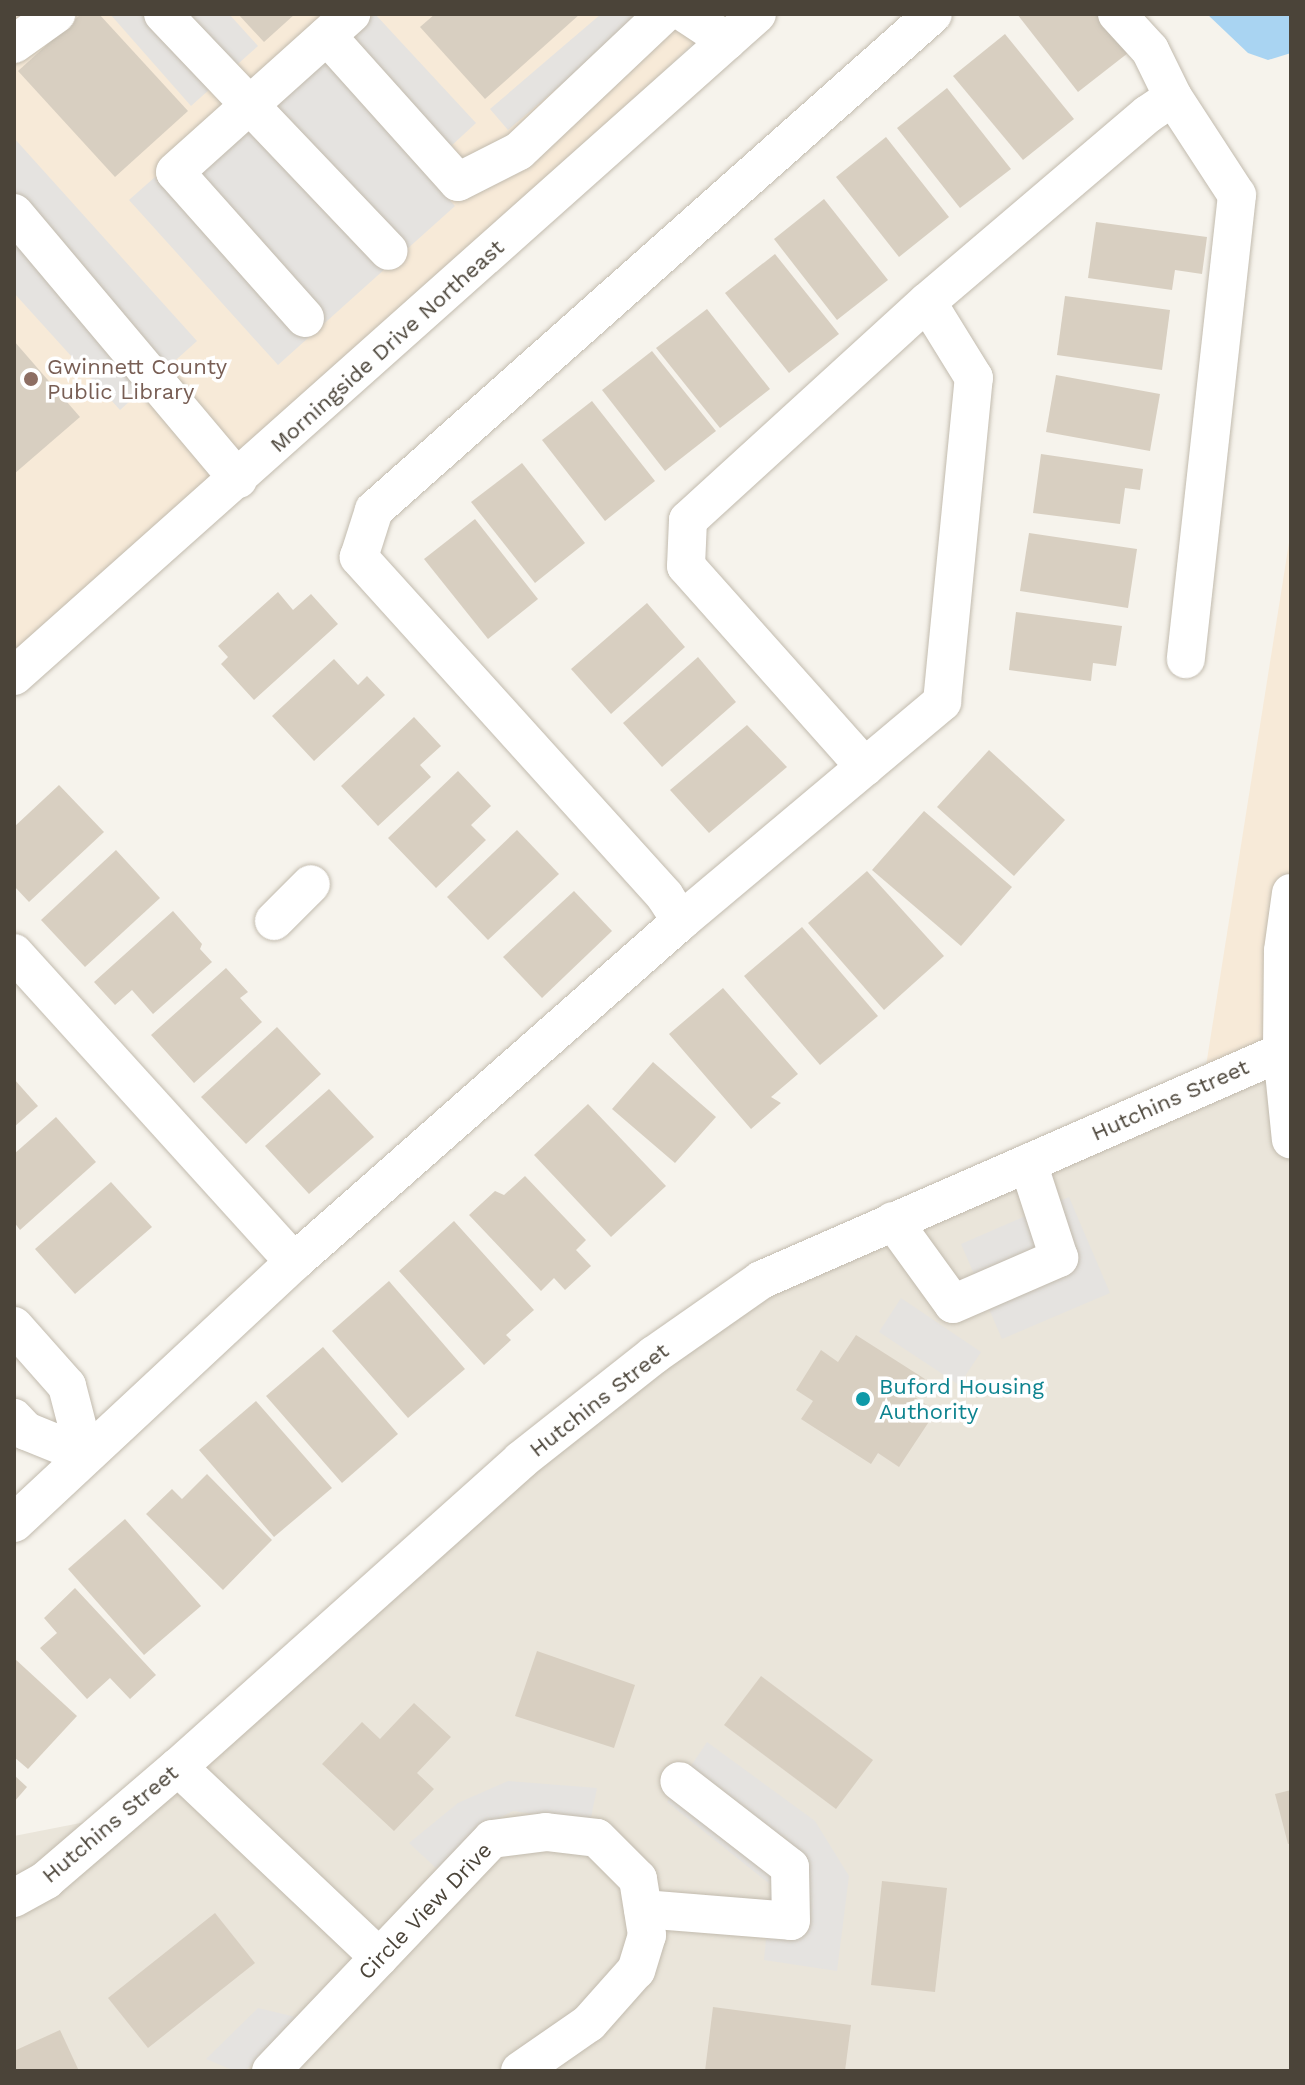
<!DOCTYPE html>
<style>
body{margin:0}
#map{position:relative;width:1305px;height:2085px;overflow:hidden;background:#f6f3ec;font-family:"Work Sans",sans-serif}
div>[style]{position:absolute}
.residential>*{inset:0;background:#eae5da}
.commercial>*{inset:0;background:#f7ead8}
.parking>*{inset:0;background:#e5e3e0}
.water>*{inset:0;background:#a9d4f2}
.building>*{inset:0;background:#d8cfc1}
.roads{filter:drop-shadow(0 0 2px #c2bbae) drop-shadow(0 0 2px #c2bbae)}
.minor>*{height:38px;margin:-19px;padding:0 19px;transform-origin:19px;border-radius:19px;background:#fff}
.dots>*{width:22px;height:22px;translate:-50% -50%;box-sizing:border-box;border:4px solid #fff;border-radius:50%}
span{translate:-50% -50%;white-space:nowrap;text-align:center;line-height:1.15;-webkit-text-stroke:7px #fff;paint-order:stroke}
.street-label{font-size:22px;color:#4b4439}
.education-label{font-size:22px;color:#785e54}
.left{translate:0 -50%;text-align:left}
.culture-label{font-size:22px;color:#0d838f}
.frame{position:absolute;inset:0;border:16px solid #4b4439;pointer-events:none}
</style>
<div id="map">
<div class="residential">
<i style="clip-path:polygon(1206px 1066px,1291px 1089px,1291px 2071px,14px 2071px,14px 1836px,106px 1818px,670px 1342px)"></i>
</div>
<div class="commercial">
<i style="clip-path:polygon(14px 14px,724px 14px,123px 584px,14px 655px)"></i>
<i style="clip-path:polygon(1291px 530px,1291px 1089px,1206px 1066px)"></i>
</div>
<div class="parking">
<i style="clip-path:polygon(110px 14px,229px 14px,258px 46px,191px 106px)"></i>
<i style="clip-path:polygon(375px 14px,476px 123px,424px 171px,455px 206px,278px 365px,129px 200px,155px 177px,173px 196px)"></i>
<i style="clip-path:polygon(601px 14px,644px 14px,508px 130px,490px 109px)"></i>
<i style="clip-path:polygon(14px 138px,197px 341px,120px 410px,14px 293px)"></i>
<i style="clip-path:polygon(1069px 1197px,1110px 1293px,1002px 1339px,961px 1244px)"></i>
<i style="clip-path:polygon(901px 1298px,981px 1352px,959px 1385px,879px 1332px)"></i>
<i style="clip-path:polygon(707px 1742px,815px 1821px,849px 1876px,837px 1971px,764px 1960px,771px 1885px,667px 1802px)"></i>
<i style="clip-path:polygon(508px 1781px,597px 1788px,590px 1822px,513px 1811px,481px 1828px,437px 1869px,409px 1843px,458px 1803px)"></i>
<i style="clip-path:polygon(258px 2008px,300px 2018px,245px 2071px,235px 2071px,206px 2059px)"></i>
</div>
<div class="water">
<i style="clip-path:polygon(1207px 14px,1291px 14px,1291px 53px,1268px 60px,1248px 53px)"></i>
</div>
<div class="building">
<i style="clip-path:polygon(81px 14px,99px 14px,188px 111px,115px 177px,18px 71px)"></i>
<i style="clip-path:polygon(238px 14px,295px 14px,264px 42px)"></i>
<i style="clip-path:polygon(435px 14px,580px 14px,485px 99px,420px 27px)"></i>
<i style="clip-path:polygon(1017px 14px,1098px 14px,1128px 53px,1078px 92px)"></i>
<i style="clip-path:polygon(1005px 34px,1074px 119px,1023px 160px,953px 76px)"></i>
<i style="clip-path:polygon(947px 88px,1011px 169px,960px 208px,897px 128px)"></i>
<i style="clip-path:polygon(886px 137px,949px 217px,899px 257px,836px 177px)"></i>
<i style="clip-path:polygon(824px 199px,888px 280px,837px 320px,774px 239px)"></i>
<i style="clip-path:polygon(1096px 222px,1207px 237px,1202px 274px,1175px 270px,1172px 290px,1088px 278px)"></i>
<i style="clip-path:polygon(775px 254px,839px 334px,789px 373px,725px 293px)"></i>
<i style="clip-path:polygon(1065px 296px,1170px 310px,1162px 370px,1057px 355px)"></i>
<i style="clip-path:polygon(707px 309px,770px 389px,720px 428px,656px 348px)"></i>
<i style="clip-path:polygon(14px 341px,80px 417px,14px 474px)"></i>
<i style="clip-path:polygon(652px 351px,716px 431px,665px 471px,602px 390px)"></i>
<i style="clip-path:polygon(1056px 375px,1160px 394px,1150px 451px,1046px 432px)"></i>
<i style="clip-path:polygon(592px 401px,655px 481px,605px 521px,542px 440px)"></i>
<i style="clip-path:polygon(1041px 454px,1143px 469px,1140px 490px,1125px 488px,1120px 524px,1033px 513px)"></i>
<i style="clip-path:polygon(522px 463px,585px 543px,535px 583px,471px 502px)"></i>
<i style="clip-path:polygon(475px 519px,538px 599px,488px 639px,424px 559px)"></i>
<i style="clip-path:polygon(1029px 533px,1137px 549px,1128px 608px,1020px 591px)"></i>
<i style="clip-path:polygon(278px 592px,293px 610px,311px 594px,338px 624px,254px 700px,221px 664px,228px 657px,218px 646px)"></i>
<i style="clip-path:polygon(647px 603px,685px 647px,611px 714px,571px 669px)"></i>
<i style="clip-path:polygon(1016px 612px,1122px 626px,1116px 666px,1093px 663px,1091px 681px,1009px 670px)"></i>
<i style="clip-path:polygon(698px 657px,736px 702px,662px 767px,623px 723px)"></i>
<i style="clip-path:polygon(334px 659px,358px 685px,367px 676px,385px 695px,314px 761px,272px 716px)"></i>
<i style="clip-path:polygon(414px 717px,441px 746px,420px 765px,431px 777px,378px 826px,341px 786px)"></i>
<i style="clip-path:polygon(747px 725px,787px 767px,709px 833px,670px 790px)"></i>
<i style="clip-path:polygon(989px 750px,1065px 820px,1014px 876px,937px 807px)"></i>
<i style="clip-path:polygon(458px 771px,491px 806px,471px 825px,486px 840px,436px 888px,388px 838px)"></i>
<i style="clip-path:polygon(59px 785px,104px 832px,29px 902px,14px 886px,14px 827px)"></i>
<i style="clip-path:polygon(924px 811px,1012px 887px,961px 946px,872px 870px)"></i>
<i style="clip-path:polygon(517px 830px,559px 874px,488px 940px,447px 897px)"></i>
<i style="clip-path:polygon(116px 850px,160px 898px,85px 967px,41px 920px)"></i>
<i style="clip-path:polygon(867px 871px,944px 956px,884px 1010px,808px 923px)"></i>
<i style="clip-path:polygon(574px 891px,612px 931px,542px 998px,503px 957px)"></i>
<i style="clip-path:polygon(173px 911px,202px 944px,200px 949px,212px 962px,153px 1014px,132px 990px,115px 1005px,94px 982px)"></i>
<i style="clip-path:polygon(802px 927px,878px 1016px,820px 1065px,744px 976px)"></i>
<i style="clip-path:polygon(226px 968px,248px 992px,240px 998px,262px 1022px,194px 1083px,151px 1035px)"></i>
<i style="clip-path:polygon(723px 988px,798px 1074px,771px 1097px,781px 1103px,751px 1129px,669px 1034px)"></i>
<i style="clip-path:polygon(277px 1027px,321px 1074px,246px 1144px,201px 1097px)"></i>
<i style="clip-path:polygon(653px 1062px,716px 1117px,675px 1163px,612px 1109px)"></i>
<i style="clip-path:polygon(14px 1079px,38px 1106px,14px 1127px)"></i>
<i style="clip-path:polygon(329px 1089px,374px 1137px,309px 1194px,265px 1146px)"></i>
<i style="clip-path:polygon(588px 1104px,666px 1186px,611px 1237px,534px 1155px)"></i>
<i style="clip-path:polygon(56px 1117px,96px 1162px,20px 1230px,14px 1222px,14px 1154px)"></i>
<i style="clip-path:polygon(525px 1176px,586px 1240px,576px 1250px,591px 1266px,565px 1290px,554px 1278px,541px 1291px,469px 1215px,495px 1191px,504px 1195px)"></i>
<i style="clip-path:polygon(111px 1182px,152px 1227px,75px 1294px,35px 1249px)"></i>
<i style="clip-path:polygon(454px 1221px,534px 1310px,506px 1335px,511px 1340px,484px 1365px,399px 1271px)"></i>
<i style="clip-path:polygon(389px 1281px,465px 1369px,408px 1418px,332px 1331px)"></i>
<i style="clip-path:polygon(856px 1335px,925px 1379px,913px 1396px,936px 1411px,899px 1467px,878px 1453px,871px 1464px,801px 1419px,813px 1401px,796px 1390px,821px 1350px,838px 1362px)"></i>
<i style="clip-path:polygon(323px 1347px,398px 1434px,342px 1483px,266px 1396px)"></i>
<i style="clip-path:polygon(256px 1401px,332px 1488px,274px 1537px,199px 1450px)"></i>
<i style="clip-path:polygon(207px 1474px,272px 1540px,223px 1590px,146px 1514px,172px 1489px,182px 1499px)"></i>
<i style="clip-path:polygon(125px 1519px,201px 1606px,144px 1655px,68px 1569px)"></i>
<i style="clip-path:polygon(75px 1588px,156px 1675px,130px 1699px,110px 1678px,87px 1699px,40px 1648px,57px 1633px,44px 1618px)"></i>
<i style="clip-path:polygon(537px 1651px,635px 1685px,614px 1748px,515px 1716px)"></i>
<i style="clip-path:polygon(14px 1658px,77px 1716px,28px 1769px,14px 1757px)"></i>
<i style="clip-path:polygon(761px 1676px,873px 1760px,836px 1809px,724px 1725px)"></i>
<i style="clip-path:polygon(414px 1703px,451px 1737px,417px 1773px,434px 1789px,394px 1831px,322px 1764px,362px 1722px,380px 1739px)"></i>
<i style="clip-path:polygon(14px 1775px,27px 1787px,14px 1802px)"></i>
<i style="clip-path:polygon(1291px 1790px,1291px 1843px,1288px 1844px,1275px 1794px)"></i>
<i style="clip-path:polygon(882px 1881px,947px 1888px,935px 1992px,871px 1985px)"></i>
<i style="clip-path:polygon(215px 1913px,255px 1963px,148px 2048px,108px 1998px)"></i>
<i style="clip-path:polygon(713px 2007px,851px 2025px,845px 2071px,705px 2071px)"></i>
<i style="clip-path:polygon(60px 2030px,79px 2071px,14px 2071px,14px 2051px)"></i>
</div>
<div class="roads">
<div class="minor">
<i style="left:163px;top:14px;width:327px;rotate:46.4deg"></i>
<i style="left:686px;top:14px;width:49px;rotate:33.4deg"></i>
<i style="left:1117px;top:14px;width:49px;rotate:47.5deg"></i>
<i style="left:1150px;top:50px;width:52px;rotate:63.9deg"></i>
<i style="left:327px;top:36px;width:196px;rotate:48.1deg"></i>
<i style="left:458px;top:182px;width:68px;rotate:-26.9deg"></i>
<i style="left:519px;top:151px;width:199px;rotate:-43.4deg"></i>
<i style="left:14px;top:44px;width:52px;rotate:-35.5deg"></i>
<i style="left:14px;top:213px;width:348px;rotate:49.9deg"></i>
<i style="left:305px;top:318px;width:195px;rotate:-131.7deg"></i>
<i style="left:175px;top:172px;width:237px;rotate:-41.9deg"></i>
<i style="left:14px;top:676px;width:995px;rotate:-41.7deg"></i>
<i style="left:865px;top:767px;width:269px;rotate:-131.7deg"></i>
<i style="left:686px;top:566px;width:46px;rotate:-87.5deg"></i>
<i style="left:688px;top:520px;width:323px;rotate:-42.4deg"></i>
<i style="left:1291px;top:893px;width:59px;rotate:97.9deg"></i>
<i style="left:1283px;top:951px;width:101px;rotate:90.6deg"></i>
<i style="left:1282px;top:1052px;width:88px;rotate:84.2deg"></i>
<i style="left:274px;top:921px;width:52px;rotate:-45deg"></i>
<i style="left:681px;top:921px;width:30px;rotate:-123deg"></i>
<i style="left:665px;top:896px;width:457px;rotate:-132.1deg"></i>
<i style="left:359px;top:557px;width:49px;rotate:-72.3deg"></i>
<i style="left:374px;top:510px;width:747px;rotate:-41.58deg"></i>
<i style="left:14px;top:953px;width:417px;rotate:47.8deg"></i>
<i style="left:893px;top:1221px;width:102px;rotate:54.1deg"></i>
<i style="left:953px;top:1304px;width:116px;rotate:-23.5deg"></i>
<i style="left:1059px;top:1258px;width:100px;rotate:-108.1deg"></i>
<i style="left:14px;top:1326px;width:80px;rotate:48.5deg"></i>
<i style="left:67px;top:1386px;width:71px;rotate:75.4deg"></i>
<i style="left:85px;top:1455px;width:64px;rotate:-157.9deg"></i>
<i style="left:26px;top:1431px;width:18px;rotate:-133deg"></i>
<i style="left:14px;top:1523px;width:383px;rotate:-43deg"></i>
<i style="left:294px;top:1262px;width:516px;rotate:-41.38deg"></i>
<i style="left:681px;top:921px;width:341px;rotate:-40deg"></i>
<i style="left:942px;top:702px;width:326px;rotate:-84.4deg"></i>
<i style="left:974px;top:378px;width:89px;rotate:-121.7deg"></i>
<i style="left:927px;top:302px;width:290px;rotate:-40.4deg"></i>
<i style="left:1148px;top:114px;width:30px;rotate:-34deg"></i>
<i style="left:1173px;top:97px;width:117px;rotate:56.9deg"></i>
<i style="left:1237px;top:195px;width:467px;rotate:96.3deg"></i>
<i style="left:178px;top:1767px;width:277px;rotate:43.4deg"></i>
<i style="left:14px;top:1898px;width:37px;rotate:-29deg"></i>
<i style="left:46px;top:1880px;width:174px;rotate:-40.6deg"></i>
<i style="left:178px;top:1767px;width:460px;rotate:-41.8deg"></i>
<i style="left:521px;top:1460px;width:169px;rotate:-38.3deg"></i>
<i style="left:654px;top:1355px;width:131px;rotate:-35deg"></i>
<i style="left:761px;top:1280px;width:569px;rotate:-23.64deg"></i>
<i style="left:643px;top:1909px;width:148px;rotate:4.6deg"></i>
<i style="left:791px;top:1921px;width:54px;rotate:-91.1deg"></i>
<i style="left:790px;top:1867px;width:140px;rotate:-142.2deg"></i>
<i style="left:271px;top:2071px;width:320px;rotate:-46.4deg"></i>
<i style="left:492px;top:1839px;width:54px;rotate:-7.4deg"></i>
<i style="left:546px;top:1832px;width:51px;rotate:6.7deg"></i>
<i style="left:597px;top:1838px;width:58px;rotate:45deg"></i>
<i style="left:638px;top:1879px;width:57px;rotate:80.9deg"></i>
<i style="left:647px;top:1935px;width:37px;rotate:107deg"></i>
<i style="left:636px;top:1970px;width:71px;rotate:131.6deg"></i>
<i style="left:589px;top:2023px;width:84px;rotate:145.2deg"></i>
</div>
</div>
<div class="dots">
<i style="left:31px;top:379px;background:#8d6e63"></i>
<i style="left:863px;top:1399px;background:#0f9aa8"></i>
</div>
<div class="street-label">
<span style="left:387px;top:346px;rotate:-42deg">Morningside Drive Northeast</span>
<span style="left:1170px;top:1100px;rotate:-24deg">Hutchins Street</span>
<span style="left:599px;top:1400px;rotate:-38deg">Hutchins Street</span>
<span style="left:110px;top:1824px;rotate:-40deg">Hutchins Street</span>
<span style="left:425px;top:1911px;rotate:-46deg">Circle View Drive</span>
</div>
<div class="education-label">
<span class="left" style="left:47px;top:379px">Gwinnett County<br>Public Library</span>
</div>
<div class="culture-label">
<span class="left" style="left:879px;top:1399px">Buford Housing<br>Authority</span>
</div>
<div class="frame"></div>
</div>
